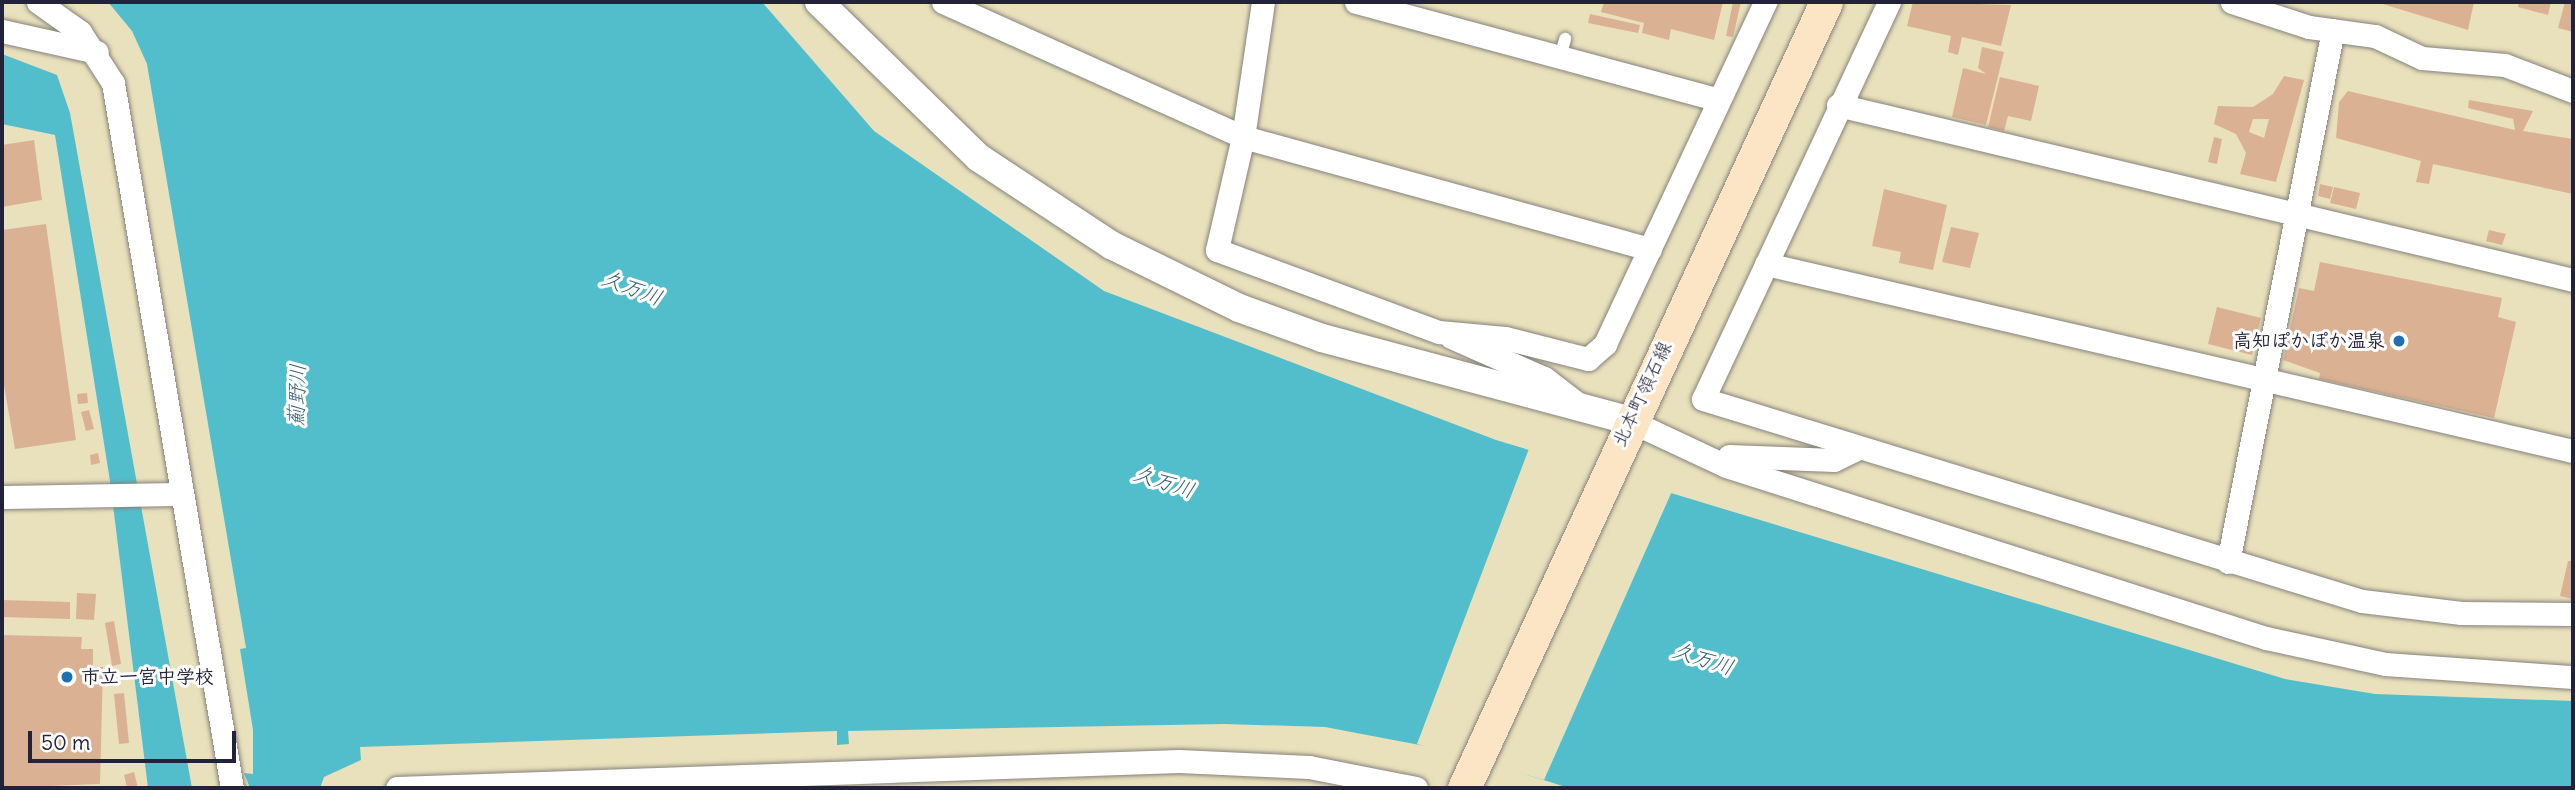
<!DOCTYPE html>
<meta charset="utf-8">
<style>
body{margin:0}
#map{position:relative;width:2575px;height:790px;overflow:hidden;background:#e9e1bc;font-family:Delius,"Klee One",sans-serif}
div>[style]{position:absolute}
.water>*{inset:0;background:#52becc}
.pier>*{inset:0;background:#e9e1bc}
.building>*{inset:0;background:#dbb194}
.roads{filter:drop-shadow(0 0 2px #86827c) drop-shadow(0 0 2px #86827c)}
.service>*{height:12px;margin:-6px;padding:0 6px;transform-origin:6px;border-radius:6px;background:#fff}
.minor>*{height:23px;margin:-11.5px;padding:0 11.5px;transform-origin:11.5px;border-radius:11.5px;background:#fff}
.tertiary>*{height:28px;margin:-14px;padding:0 14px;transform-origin:14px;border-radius:14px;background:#fff}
.secondary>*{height:33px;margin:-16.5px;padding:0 16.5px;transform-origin:16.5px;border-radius:16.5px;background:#fce5c4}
.dots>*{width:19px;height:19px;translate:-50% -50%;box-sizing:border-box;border:4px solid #fff;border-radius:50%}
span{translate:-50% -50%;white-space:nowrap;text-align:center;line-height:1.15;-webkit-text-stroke:6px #fff;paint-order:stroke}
.poi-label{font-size:19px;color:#22223b;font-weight:700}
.right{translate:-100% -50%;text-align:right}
.left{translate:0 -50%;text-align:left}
.street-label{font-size:19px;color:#22223b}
.water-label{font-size:21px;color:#356075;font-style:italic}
.frame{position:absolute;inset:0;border:4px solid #22223b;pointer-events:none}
.scale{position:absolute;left:28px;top:731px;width:208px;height:32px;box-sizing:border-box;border:4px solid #22223b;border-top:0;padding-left:9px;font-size:21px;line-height:24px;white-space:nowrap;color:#22223b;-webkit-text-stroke:5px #fff;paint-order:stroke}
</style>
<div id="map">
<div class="water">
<i style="clip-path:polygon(108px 2px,762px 2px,874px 131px,1104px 291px,1496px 440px,2285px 679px,2375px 694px,2573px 701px,2573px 788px,1569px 788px,1446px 750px,1325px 727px,1224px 724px,848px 731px,849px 744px,837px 745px,837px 731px,360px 747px,361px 760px,324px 777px,320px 788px,250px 788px,244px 773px,253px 774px,253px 730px,240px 649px,246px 648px,147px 64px,132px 31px)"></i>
<i style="clip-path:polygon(2px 54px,57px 75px,70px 113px,192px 788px,148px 788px,110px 481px,55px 135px,2px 124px)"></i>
</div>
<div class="pier">
<i style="clip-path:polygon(1530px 446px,1673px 489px,1544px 780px,1417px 744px)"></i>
</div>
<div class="building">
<i style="clip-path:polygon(1604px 2px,1723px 2px,1714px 40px,1671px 29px,1669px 40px,1642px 33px,1644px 23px,1601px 12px)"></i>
<i style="clip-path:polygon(1733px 2px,1741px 2px,1733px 37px,1726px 36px)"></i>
<i style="clip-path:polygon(1913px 2px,2011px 5px,2001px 46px,1962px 37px,1958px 55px,1948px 52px,1951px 36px,1907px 26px)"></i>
<i style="clip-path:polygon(2376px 2px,2474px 2px,2468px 30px)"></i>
<i style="clip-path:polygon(2519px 2px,2551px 2px,2548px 15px,2518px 7px)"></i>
<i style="clip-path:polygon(2565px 2px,2573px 2px,2573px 32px,2558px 28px)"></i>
<i style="clip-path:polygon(1590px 14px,1640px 25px,1638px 33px,1588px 23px)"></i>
<i style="clip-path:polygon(1982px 47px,2004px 52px,1986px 125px,1952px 117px,1963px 68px,1986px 74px,1978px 68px)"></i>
<i style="clip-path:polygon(evenodd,2284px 76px,2304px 80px,2276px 182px,2240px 174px,2246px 153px,2236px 134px,2214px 124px,2218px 106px,2253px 107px,2273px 94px,2284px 76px,2253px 119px,2269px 119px,2264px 138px,2249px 132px,2253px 119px)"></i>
<i style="clip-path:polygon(2000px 77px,2039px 86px,2031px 121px,2008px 116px,2004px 131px,1988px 127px)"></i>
<i style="clip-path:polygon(2348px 91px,2515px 130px,2513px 119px,2468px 108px,2469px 100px,2533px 111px,2523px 131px,2573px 139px,2573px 194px,2433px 164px,2429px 184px,2416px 182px,2421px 161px,2336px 138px,2339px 102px)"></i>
<i style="clip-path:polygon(2214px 137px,2222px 139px,2217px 164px,2208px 162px)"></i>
<i style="clip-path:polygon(34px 140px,42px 200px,2px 207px,2px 145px)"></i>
<i style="clip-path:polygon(2320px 184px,2333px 187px,2330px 199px,2318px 196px)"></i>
<i style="clip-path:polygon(2334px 187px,2360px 193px,2356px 209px,2330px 203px)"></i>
<i style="clip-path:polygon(1884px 189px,1947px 205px,1933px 270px,1899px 263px,1901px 252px,1872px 246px)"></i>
<i style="clip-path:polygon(46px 224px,76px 440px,15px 449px,2px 374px,2px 230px)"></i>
<i style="clip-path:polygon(1951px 227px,1979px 233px,1970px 268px,1942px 262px)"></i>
<i style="clip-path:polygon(2489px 230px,2506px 234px,2502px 245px,2486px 241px)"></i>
<i style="clip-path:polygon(2320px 262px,2502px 298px,2498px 317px,2516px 322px,2494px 418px,2319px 379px,2320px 373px,2283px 360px,2299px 288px,2314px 291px)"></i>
<i style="clip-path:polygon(2217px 307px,2261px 318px,2252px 355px,2208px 344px)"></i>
<i style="clip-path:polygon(87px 393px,88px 403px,78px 404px,77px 394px)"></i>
<i style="clip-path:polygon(89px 410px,94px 429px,86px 431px,81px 412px)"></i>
<i style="clip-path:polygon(98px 453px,100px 463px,91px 465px,90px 455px)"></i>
<i style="clip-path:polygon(2568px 561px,2573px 561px,2573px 599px,2560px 596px)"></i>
<i style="clip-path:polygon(77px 593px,96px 594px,94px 620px,76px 619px)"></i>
<i style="clip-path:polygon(2px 600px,70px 602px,70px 619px,2px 617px)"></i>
<i style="clip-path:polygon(114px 621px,121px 664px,112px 666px,105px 623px)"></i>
<i style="clip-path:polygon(2px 635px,82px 637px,81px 649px,93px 649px,93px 667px,103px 667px,100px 784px,2px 788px)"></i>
<i style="clip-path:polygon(124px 693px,129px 743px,119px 744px,114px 694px)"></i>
<i style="clip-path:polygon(134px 772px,138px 788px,127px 788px,124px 775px)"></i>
</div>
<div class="roads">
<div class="service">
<i style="left:1560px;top:57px;width:19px;rotate:-74deg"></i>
</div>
<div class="minor">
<i style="left:38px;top:2px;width:52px;rotate:35.5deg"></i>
<i style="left:80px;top:32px;width:61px;rotate:57.1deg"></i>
<i style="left:113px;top:83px;width:715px;rotate:80.42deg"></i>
<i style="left:943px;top:2px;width:329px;rotate:24.2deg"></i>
<i style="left:1243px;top:137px;width:422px;rotate:15.4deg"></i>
<i style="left:1263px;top:2px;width:136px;rotate:98.4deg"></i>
<i style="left:1243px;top:137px;width:116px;rotate:103deg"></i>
<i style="left:1217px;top:250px;width:237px;rotate:20.3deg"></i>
<i style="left:1439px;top:332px;width:66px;rotate:5.2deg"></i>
<i style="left:1505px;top:338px;width:86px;rotate:14.2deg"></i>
<i style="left:1588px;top:359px;width:23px;rotate:-41deg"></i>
<i style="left:1605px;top:344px;width:378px;rotate:-64.9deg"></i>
<i style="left:1356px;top:2px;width:375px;rotate:15.1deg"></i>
<i style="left:1889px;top:2px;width:438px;rotate:115.1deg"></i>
<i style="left:1703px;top:399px;width:689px;rotate:17.04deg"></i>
<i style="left:2362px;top:601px;width:100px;rotate:6.9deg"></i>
<i style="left:2461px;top:613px;width:112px;rotate:0.5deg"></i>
<i style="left:2232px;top:2px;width:81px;rotate:18deg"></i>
<i style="left:2309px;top:27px;width:67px;rotate:7.8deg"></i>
<i style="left:2375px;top:36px;width:52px;rotate:25.1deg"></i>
<i style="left:2422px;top:58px;width:83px;rotate:4.8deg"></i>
<i style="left:2505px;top:65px;width:73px;rotate:20.9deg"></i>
<i style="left:2px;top:31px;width:97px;rotate:12.5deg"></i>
<i style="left:1838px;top:105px;width:756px;rotate:13.39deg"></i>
<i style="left:1766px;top:264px;width:828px;rotate:13.05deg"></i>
<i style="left:1451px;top:337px;width:102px;rotate:23.8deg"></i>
<i style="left:1544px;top:378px;width:43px;rotate:37.4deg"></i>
<i style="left:1628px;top:420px;width:108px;rotate:25.1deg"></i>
<i style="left:1726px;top:466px;width:567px;rotate:17.67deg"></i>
<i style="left:2266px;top:638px;width:122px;rotate:12.3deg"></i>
<i style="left:2385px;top:664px;width:188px;rotate:4deg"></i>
<i style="left:1729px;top:456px;width:105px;rotate:2.2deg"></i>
<i style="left:1834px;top:460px;width:28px;rotate:-26deg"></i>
<i style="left:2px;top:497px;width:178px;rotate:-1deg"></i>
<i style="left:2228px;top:562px;width:542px;rotate:-78.84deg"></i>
<i style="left:397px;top:788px;width:782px;rotate:-1.98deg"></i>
<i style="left:1179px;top:761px;width:130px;rotate:2.6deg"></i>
<i style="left:1309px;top:767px;width:109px;rotate:11.1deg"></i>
</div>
<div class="tertiary">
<i style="left:819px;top:2px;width:223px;rotate:44.3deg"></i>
<i style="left:979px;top:158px;width:158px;rotate:33.4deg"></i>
<i style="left:1111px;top:245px;width:143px;rotate:26.2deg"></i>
<i style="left:1239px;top:308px;width:88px;rotate:19.9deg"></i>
<i style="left:1322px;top:338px;width:317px;rotate:15deg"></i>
</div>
<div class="secondary">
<i style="left:1464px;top:788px;width:865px;rotate:-65.27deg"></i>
</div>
</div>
<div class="dots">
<i style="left:2399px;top:341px;background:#1f6fb2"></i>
<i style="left:67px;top:677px;background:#1f6fb2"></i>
</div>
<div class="poi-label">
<span class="right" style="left:2385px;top:341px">高知ぽかぽか温泉</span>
<span class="left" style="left:81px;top:677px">市立一宮中学校</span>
</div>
<div class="street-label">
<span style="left:1642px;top:394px;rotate:-65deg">北本町領石線</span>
</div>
<div class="water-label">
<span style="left:632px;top:288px;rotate:21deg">久万川</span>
<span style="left:297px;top:395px;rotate:-88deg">薊野川</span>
<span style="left:1164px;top:482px;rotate:18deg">久万川</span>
<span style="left:1703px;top:659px;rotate:18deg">久万川</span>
</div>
<div class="frame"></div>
<div class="scale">50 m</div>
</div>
